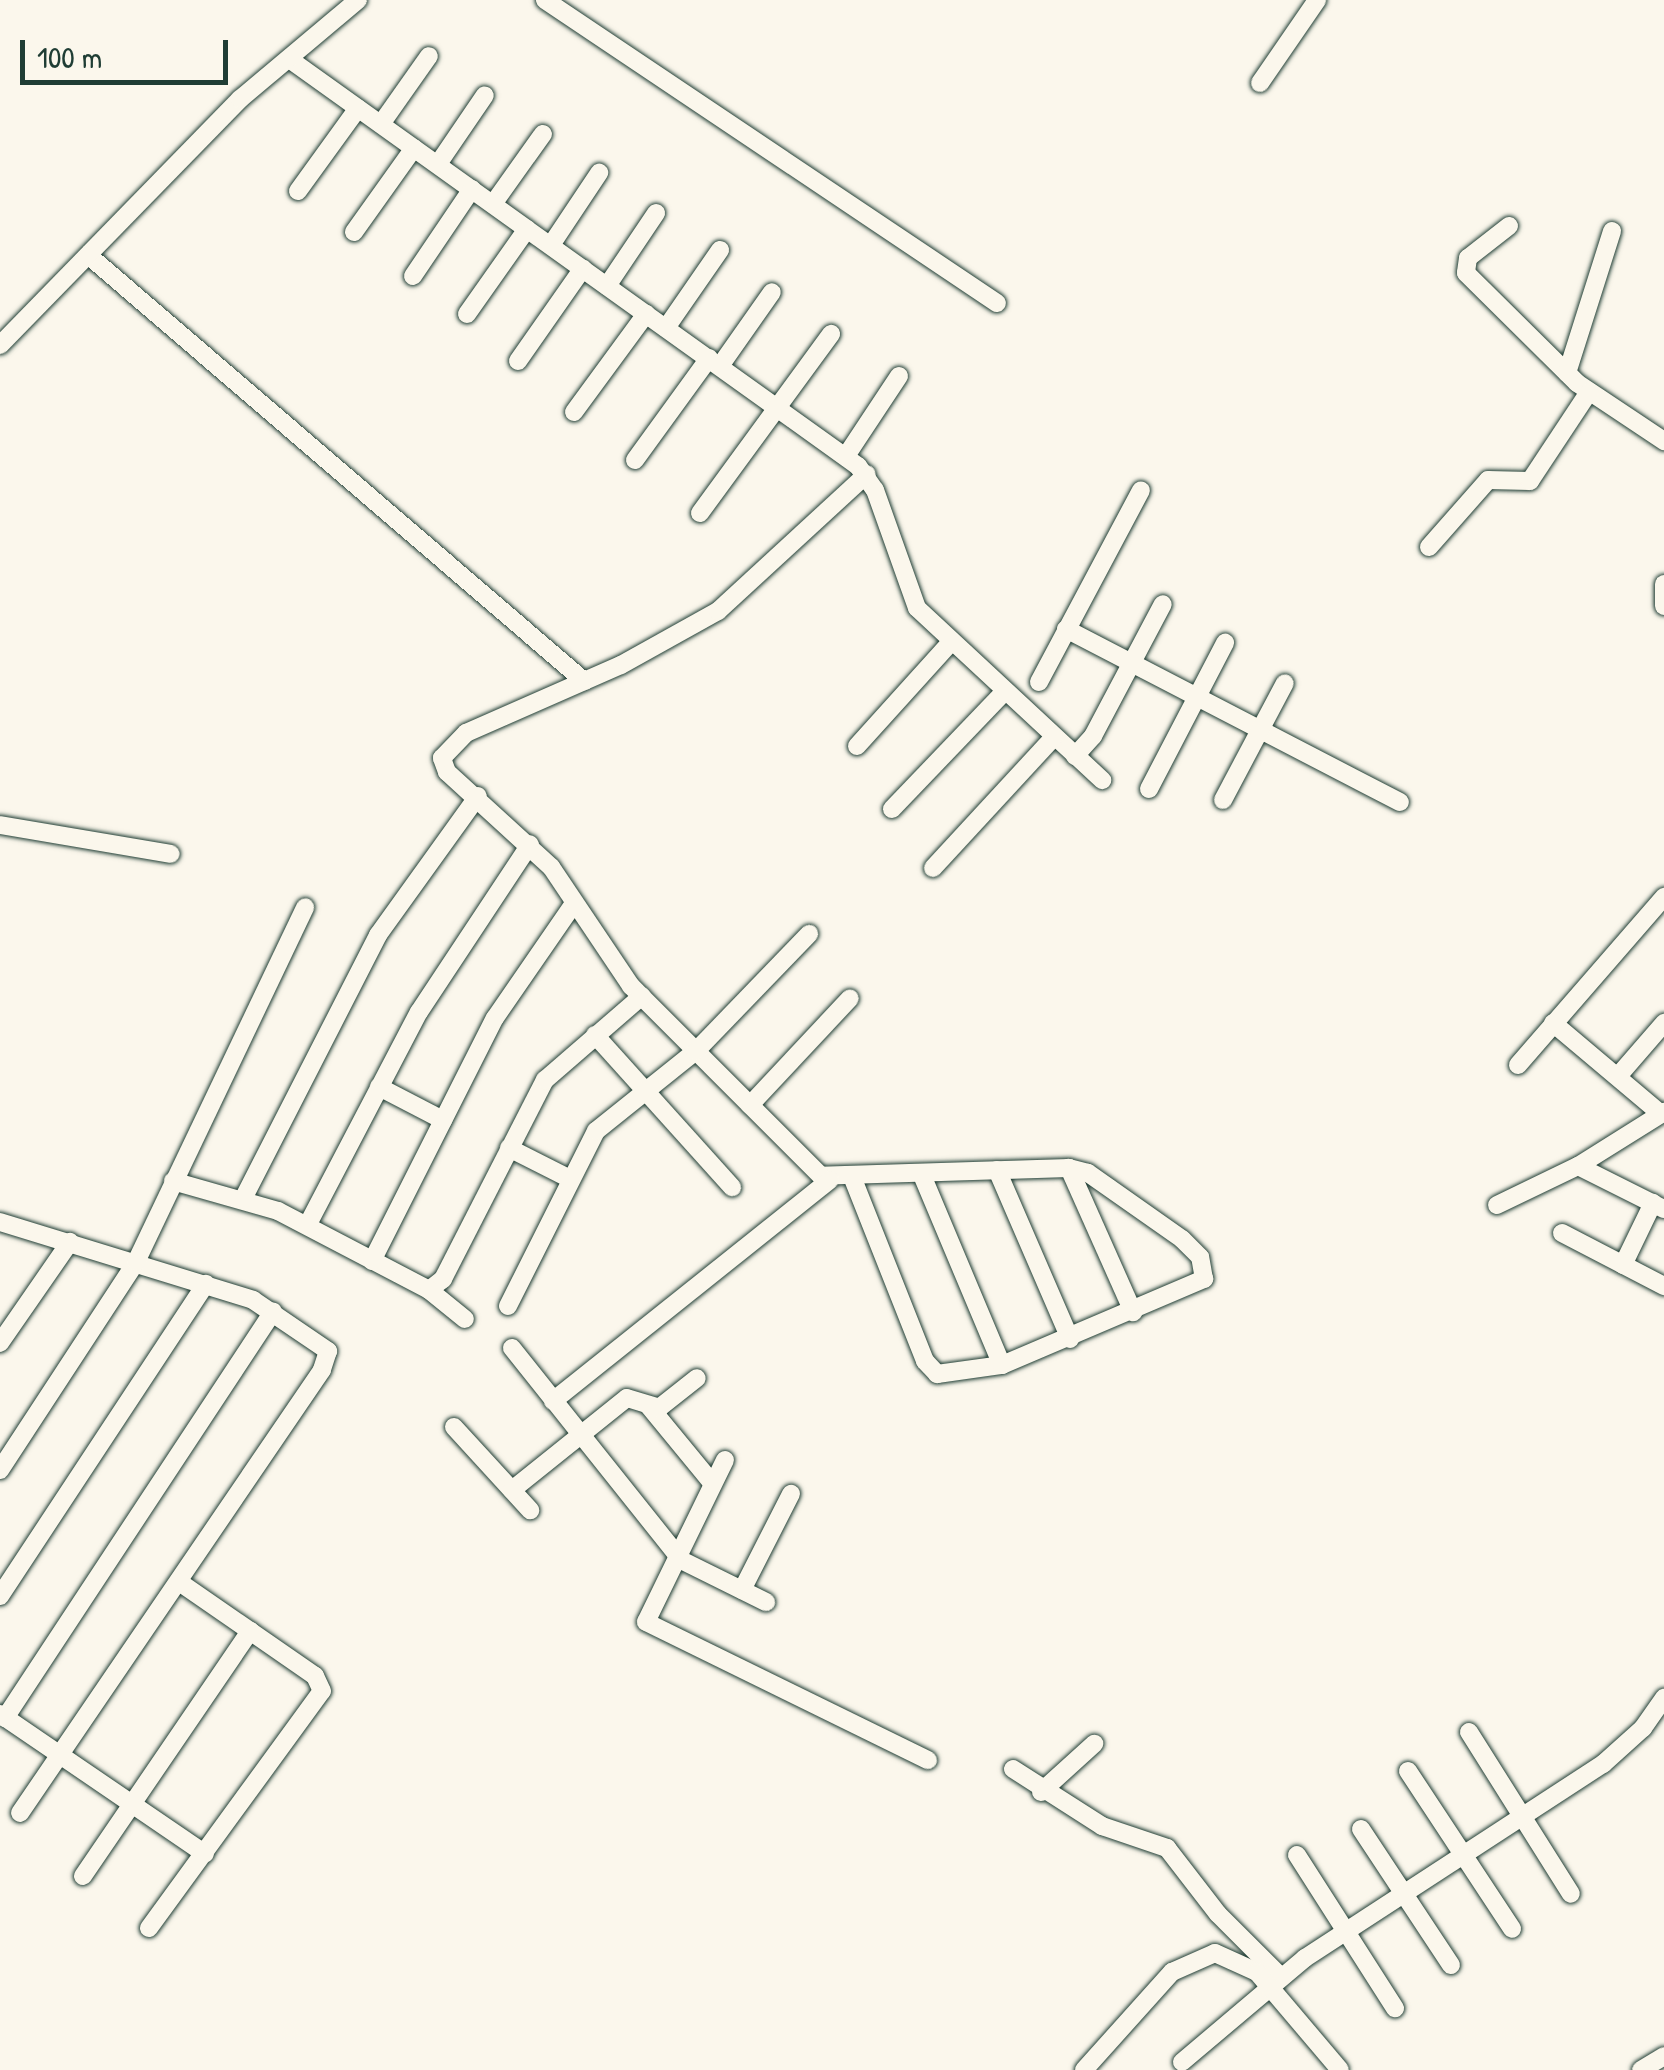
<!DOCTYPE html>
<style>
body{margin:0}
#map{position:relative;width:1664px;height:2070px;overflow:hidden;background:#fbf7ec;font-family:"Patrick Hand",sans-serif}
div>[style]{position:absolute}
.roads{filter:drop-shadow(0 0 2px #1f3d34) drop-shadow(0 0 2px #1f3d34)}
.street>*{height:18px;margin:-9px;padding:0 9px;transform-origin:9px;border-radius:9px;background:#fbf7ec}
span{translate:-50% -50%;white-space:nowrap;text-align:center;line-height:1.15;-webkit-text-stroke:8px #fbf7ec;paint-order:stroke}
.scale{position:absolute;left:20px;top:40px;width:208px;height:45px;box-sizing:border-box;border:5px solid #1f3d34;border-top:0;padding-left:12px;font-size:30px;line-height:35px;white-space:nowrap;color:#1f3d34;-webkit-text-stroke:8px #fbf7ec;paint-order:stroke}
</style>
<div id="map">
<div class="roads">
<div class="street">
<i style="left:545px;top:0;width:544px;rotate:33.84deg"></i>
<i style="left:292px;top:61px;width:696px;rotate:35.59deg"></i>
<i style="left:858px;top:466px;width:29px;rotate:55deg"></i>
<i style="left:875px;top:490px;width:125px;rotate:70.4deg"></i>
<i style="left:917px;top:608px;width:253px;rotate:42.9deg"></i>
<i style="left:1260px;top:83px;width:101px;rotate:-55.5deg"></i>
<i style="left:381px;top:124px;width:83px;rotate:-54.8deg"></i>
<i style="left:438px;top:164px;width:83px;rotate:-55.7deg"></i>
<i style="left:298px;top:191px;width:102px;rotate:-54.1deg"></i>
<i style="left:493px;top:204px;width:86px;rotate:-54.5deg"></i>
<i style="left:1509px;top:226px;width:52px;rotate:142deg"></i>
<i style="left:1468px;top:258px;width:15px;rotate:98deg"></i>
<i style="left:1466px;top:273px;width:156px;rotate:44.7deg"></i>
<i style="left:1577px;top:383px;width:105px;rotate:33.7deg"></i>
<i style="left:354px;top:232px;width:103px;rotate:-54.5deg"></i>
<i style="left:551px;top:245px;width:87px;rotate:-56.3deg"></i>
<i style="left:88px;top:255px;width:654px;rotate:40.66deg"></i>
<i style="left:413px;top:276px;width:105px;rotate:-55.9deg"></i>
<i style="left:607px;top:286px;width:88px;rotate:-56.1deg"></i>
<i style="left:467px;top:314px;width:104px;rotate:-54.8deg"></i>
<i style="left:666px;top:328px;width:95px;rotate:-55.3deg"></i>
<i style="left:0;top:345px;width:344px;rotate:-45.7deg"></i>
<i style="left:240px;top:99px;width:154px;rotate:-40deg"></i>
<i style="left:518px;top:361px;width:113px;rotate:-55deg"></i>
<i style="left:720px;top:366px;width:90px;rotate:-54.9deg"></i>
<i style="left:1567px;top:373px;width:149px;rotate:-72.4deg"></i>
<i style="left:574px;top:412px;width:122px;rotate:-53.7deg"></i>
<i style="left:846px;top:456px;width:96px;rotate:-56.5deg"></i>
<i style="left:635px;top:460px;width:126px;rotate:-54deg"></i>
<i style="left:700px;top:513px;width:222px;rotate:-53.8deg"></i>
<i style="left:1429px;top:547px;width:89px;rotate:-48.6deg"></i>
<i style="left:1488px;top:480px;width:42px;rotate:1.4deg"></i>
<i style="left:1530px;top:481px;width:107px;rotate:-56.5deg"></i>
<i style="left:1664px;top:584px;width:22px;rotate:90deg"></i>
<i style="left:1066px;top:629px;width:376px;rotate:27.4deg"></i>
<i style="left:1039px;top:682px;width:217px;rotate:-62deg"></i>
<i style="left:857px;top:746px;width:140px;rotate:-47.9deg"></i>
<i style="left:1075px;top:756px;width:27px;rotate:-48deg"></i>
<i style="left:1093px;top:736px;width:149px;rotate:-62.1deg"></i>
<i style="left:1149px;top:789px;width:165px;rotate:-62.5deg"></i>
<i style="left:1223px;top:800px;width:132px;rotate:-62.1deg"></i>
<i style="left:892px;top:809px;width:163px;rotate:-46.2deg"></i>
<i style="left:0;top:825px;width:173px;rotate:9.6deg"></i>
<i style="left:933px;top:868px;width:178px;rotate:-47.3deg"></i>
<i style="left:1553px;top:1023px;width:141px;rotate:40.1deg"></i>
<i style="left:595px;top:1035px;width:205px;rotate:48deg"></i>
<i style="left:1518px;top:1065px;width:223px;rotate:-49deg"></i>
<i style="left:1619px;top:1075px;width:69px;rotate:-49.1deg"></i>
<i style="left:379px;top:1087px;width:72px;rotate:27.3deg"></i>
<i style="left:750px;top:1105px;width:146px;rotate:-46.9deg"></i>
<i style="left:509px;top:1148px;width:68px;rotate:26.9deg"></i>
<i style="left:1578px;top:1166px;width:96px;rotate:26.6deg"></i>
<i style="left:1069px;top:1168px;width:158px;rotate:66deg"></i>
<i style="left:997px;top:1170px;width:184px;rotate:66.6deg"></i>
<i style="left:922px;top:1175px;width:206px;rotate:67.2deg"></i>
<i style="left:853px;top:1179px;width:196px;rotate:68.4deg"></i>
<i style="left:925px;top:1361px;width:18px;rotate:47deg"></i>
<i style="left:937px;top:1374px;width:66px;rotate:-7.9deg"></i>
<i style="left:1002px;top:1365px;width:220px;rotate:-23.1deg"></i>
<i style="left:1204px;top:1279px;width:22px;rotate:-100deg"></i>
<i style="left:1200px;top:1257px;width:25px;rotate:-135deg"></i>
<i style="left:1182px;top:1239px;width:115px;rotate:-144.9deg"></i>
<i style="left:1088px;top:1173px;width:20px;rotate:-165deg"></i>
<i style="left:1069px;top:1168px;width:248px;rotate:178.2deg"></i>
<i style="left:821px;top:1176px;width:269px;rotate:-135deg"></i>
<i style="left:631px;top:986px;width:143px;rotate:-123.9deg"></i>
<i style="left:551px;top:867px;width:141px;rotate:-137.6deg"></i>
<i style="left:447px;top:772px;width:15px;rotate:-110deg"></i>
<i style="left:442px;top:758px;width:35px;rotate:-46deg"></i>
<i style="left:466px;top:733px;width:169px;rotate:-23.7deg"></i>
<i style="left:621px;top:665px;width:111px;rotate:-29.1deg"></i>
<i style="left:718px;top:611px;width:202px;rotate:-42.6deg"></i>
<i style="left:173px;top:1181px;width:109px;rotate:15.9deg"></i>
<i style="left:278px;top:1211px;width:170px;rotate:27.6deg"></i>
<i style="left:429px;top:1290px;width:18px;rotate:-38deg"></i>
<i style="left:443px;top:1279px;width:224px;rotate:-62.9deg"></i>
<i style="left:545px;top:1080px;width:128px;rotate:-40.9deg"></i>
<i style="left:243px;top:1199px;width:297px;rotate:-62.9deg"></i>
<i style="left:378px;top:935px;width:171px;rotate:-54.3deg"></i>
<i style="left:1497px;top:1205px;width:90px;rotate:-25.7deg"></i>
<i style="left:1578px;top:1166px;width:102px;rotate:-32.1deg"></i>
<i style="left:0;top:1222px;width:265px;rotate:17.1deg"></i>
<i style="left:253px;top:1300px;width:91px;rotate:34.2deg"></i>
<i style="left:328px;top:1351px;width:20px;rotate:108deg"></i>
<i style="left:322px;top:1370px;width:536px;rotate:124.28deg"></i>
<i style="left:308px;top:1224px;width:239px;rotate:-62.4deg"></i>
<i style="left:419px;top:1012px;width:201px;rotate:-56.5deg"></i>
<i style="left:1562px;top:1233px;width:115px;rotate:27.5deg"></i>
<i style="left:372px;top:1261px;width:272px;rotate:-63.2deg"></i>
<i style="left:495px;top:1018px;width:137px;rotate:-55.4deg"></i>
<i style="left:1623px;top:1265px;width:69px;rotate:-64.2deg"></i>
<i style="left:429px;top:1290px;width:46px;rotate:38.9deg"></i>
<i style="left:508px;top:1306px;width:196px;rotate:-63.3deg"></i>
<i style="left:596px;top:1131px;width:128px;rotate:-38.7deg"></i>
<i style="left:696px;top:1051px;width:163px;rotate:-46deg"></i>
<i style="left:0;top:1343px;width:123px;rotate:-55.3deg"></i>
<i style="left:512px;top:1348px;width:271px;rotate:51.4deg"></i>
<i style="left:681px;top:1560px;width:95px;rotate:26.3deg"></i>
<i style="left:553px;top:1401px;width:354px;rotate:-38.6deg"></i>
<i style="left:648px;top:1405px;width:102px;rotate:50.6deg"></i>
<i style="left:454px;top:1427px;width:113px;rotate:47.5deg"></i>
<i style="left:725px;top:1460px;width:180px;rotate:116deg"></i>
<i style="left:646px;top:1622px;width:314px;rotate:26.1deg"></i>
<i style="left:0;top:1470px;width:249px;rotate:-56.8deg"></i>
<i style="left:136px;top:1262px;width:393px;rotate:-64.5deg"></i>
<i style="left:512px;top:1490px;width:147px;rotate:-38.7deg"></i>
<i style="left:627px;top:1398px;width:34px;rotate:17deg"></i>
<i style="left:659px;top:1408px;width:48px;rotate:-38.3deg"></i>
<i style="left:742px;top:1590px;width:108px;rotate:-63deg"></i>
<i style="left:0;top:1596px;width:374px;rotate:-56.6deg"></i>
<i style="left:0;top:1714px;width:248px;rotate:34.3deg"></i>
<i style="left:5px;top:1718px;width:487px;rotate:-56.6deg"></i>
<i style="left:1469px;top:1732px;width:191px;rotate:57.8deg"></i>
<i style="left:1013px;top:1769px;width:106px;rotate:32.6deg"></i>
<i style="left:1102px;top:1826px;width:69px;rotate:18.7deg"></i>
<i style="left:1167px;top:1848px;width:83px;rotate:52.3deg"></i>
<i style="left:1218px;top:1914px;width:89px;rotate:45deg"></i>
<i style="left:1408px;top:1771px;width:189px;rotate:56.6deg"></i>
<i style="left:1041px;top:1792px;width:72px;rotate:-42.2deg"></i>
<i style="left:1361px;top:1829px;width:163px;rotate:56.5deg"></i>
<i style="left:1297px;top:1855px;width:182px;rotate:57.4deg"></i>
<i style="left:83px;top:1876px;width:297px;rotate:-55.7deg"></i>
<i style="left:149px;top:1928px;width:293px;rotate:-53.9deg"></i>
<i style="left:322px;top:1691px;width:17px;rotate:-115deg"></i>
<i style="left:315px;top:1676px;width:165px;rotate:-145.3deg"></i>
<i style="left:1182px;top:2062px;width:161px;rotate:-40.2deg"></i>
<i style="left:1305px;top:1958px;width:356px;rotate:-33.1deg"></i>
<i style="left:1603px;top:1764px;width:54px;rotate:-42deg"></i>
<i style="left:1643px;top:1728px;width:37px;rotate:-55deg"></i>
<i style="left:1084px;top:2070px;width:132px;rotate:-48.1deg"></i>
<i style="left:1172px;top:1972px;width:47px;rotate:-23.8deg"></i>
<i style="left:1215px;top:1953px;width:46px;rotate:24.3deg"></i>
<i style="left:1257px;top:1972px;width:128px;rotate:49.7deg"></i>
<i style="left:1641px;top:2070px;width:27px;rotate:-31deg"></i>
</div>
</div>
<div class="scale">100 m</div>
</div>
